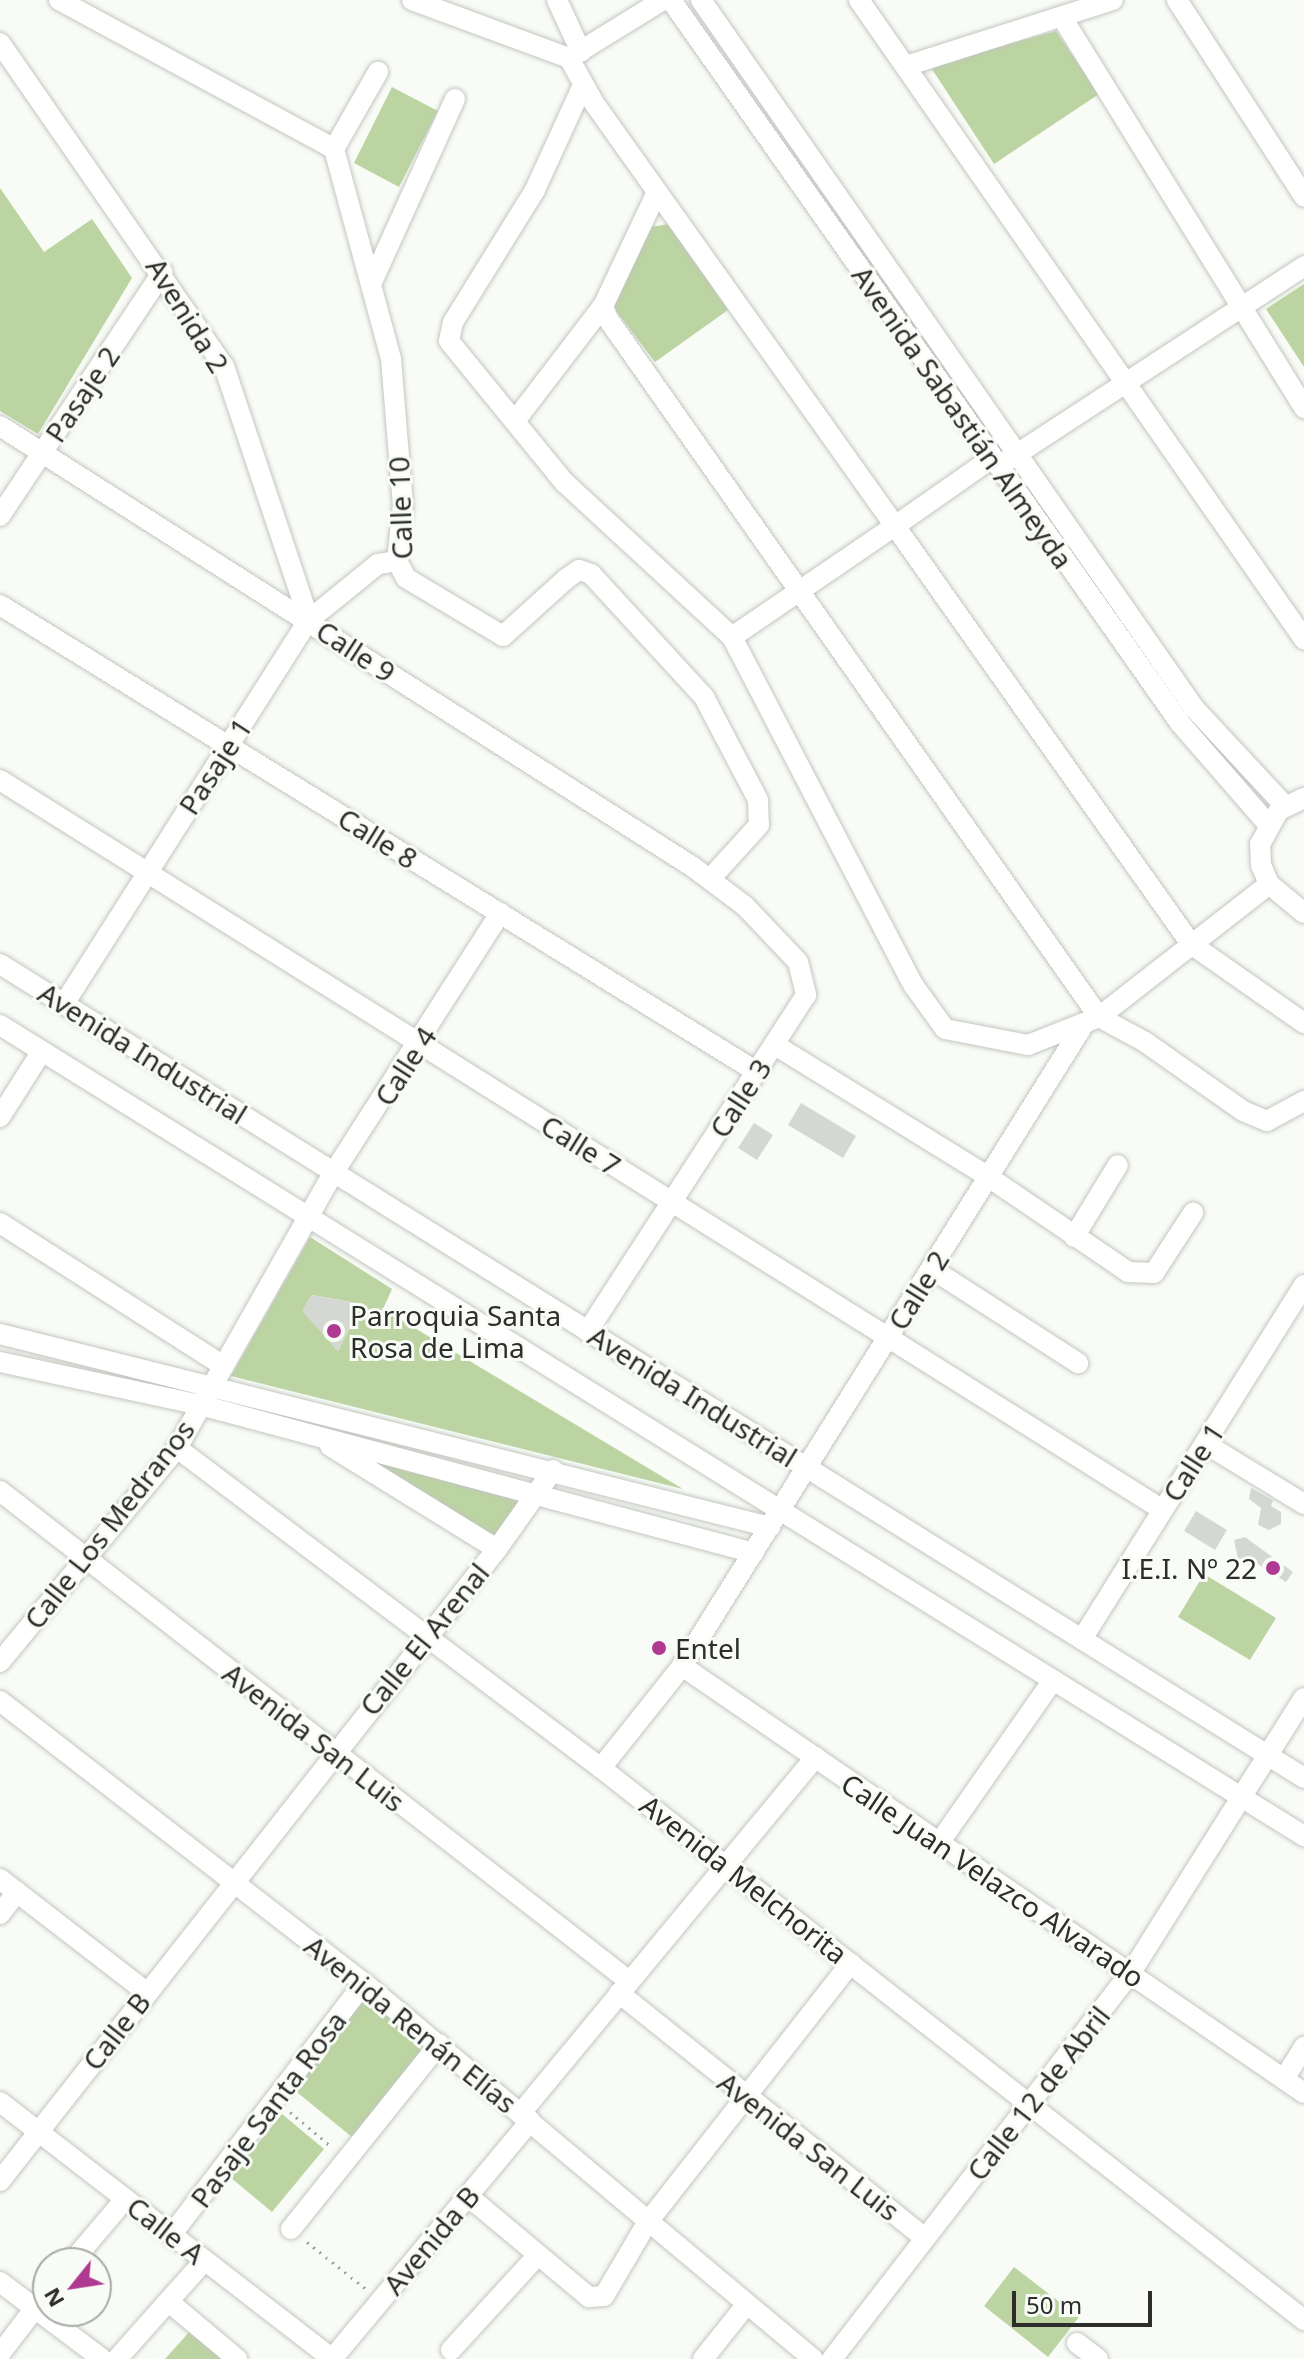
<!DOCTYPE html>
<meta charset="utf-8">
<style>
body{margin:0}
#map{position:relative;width:1304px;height:2359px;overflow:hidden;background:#f9fcf6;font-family:"Noto Sans",sans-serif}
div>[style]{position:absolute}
.green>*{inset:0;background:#bbd4a1}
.building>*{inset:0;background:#d5d8d2}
.path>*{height:3px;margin-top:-1.5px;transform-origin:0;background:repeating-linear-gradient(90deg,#a3a5a0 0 2px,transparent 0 8px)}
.roads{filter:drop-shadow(0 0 2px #c3c6c0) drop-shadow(0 0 2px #c3c6c0)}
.minor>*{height:20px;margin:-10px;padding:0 10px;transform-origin:10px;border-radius:10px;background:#fff}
.dots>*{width:22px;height:22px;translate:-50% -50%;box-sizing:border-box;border:4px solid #f9fcf6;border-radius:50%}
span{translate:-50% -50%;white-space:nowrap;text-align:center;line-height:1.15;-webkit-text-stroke:6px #f9fcf6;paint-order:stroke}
.street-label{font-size:28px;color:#2d2e2c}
.poi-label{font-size:28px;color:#2d2e2c}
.left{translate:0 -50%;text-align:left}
.right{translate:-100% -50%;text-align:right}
.north{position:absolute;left:32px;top:2247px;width:80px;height:80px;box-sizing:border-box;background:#f9fcf6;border:2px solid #a7aaa5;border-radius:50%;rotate:240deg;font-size:22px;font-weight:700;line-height:32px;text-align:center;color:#2d2e2c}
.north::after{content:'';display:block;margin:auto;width:28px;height:36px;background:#af3a91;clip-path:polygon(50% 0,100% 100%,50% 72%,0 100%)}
.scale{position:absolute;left:1012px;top:2291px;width:140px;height:36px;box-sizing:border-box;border:4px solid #2d2e2c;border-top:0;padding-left:10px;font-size:24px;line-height:28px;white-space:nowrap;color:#2d2e2c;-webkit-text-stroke:6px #f9fcf6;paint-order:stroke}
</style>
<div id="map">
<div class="green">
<i style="clip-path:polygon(1056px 31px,1099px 94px,994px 164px,930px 66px)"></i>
<i style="clip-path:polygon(392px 87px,438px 111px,399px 187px,354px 163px)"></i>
<i style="clip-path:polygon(0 188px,44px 252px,92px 219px,132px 278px,38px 434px,0 411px)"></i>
<i style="clip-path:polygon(669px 224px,728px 310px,655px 362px,610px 303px,651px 227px)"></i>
<i style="clip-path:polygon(1304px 284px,1304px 367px,1266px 309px)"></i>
<i style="clip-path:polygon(evenodd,310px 1237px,392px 1289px,383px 1309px,683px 1489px,231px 1376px,310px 1237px,312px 1295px,362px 1304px,338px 1351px,303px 1311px,312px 1295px)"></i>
<i style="clip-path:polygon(343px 1448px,527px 1498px,500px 1540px)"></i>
<i style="clip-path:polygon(1204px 1574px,1276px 1618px,1250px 1660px,1178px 1617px)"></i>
<i style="clip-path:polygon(368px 1994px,428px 2043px,352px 2137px,293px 2089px)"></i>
<i style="clip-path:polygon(282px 2114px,324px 2149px,272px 2212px,230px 2177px)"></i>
<i style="clip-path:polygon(1014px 2267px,1079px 2317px,1048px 2357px,984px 2306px)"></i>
<i style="clip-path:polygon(199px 2321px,239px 2359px,165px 2359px)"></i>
</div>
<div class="building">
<i style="clip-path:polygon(801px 1103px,856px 1136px,843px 1158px,788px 1125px)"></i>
<i style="clip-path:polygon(754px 1123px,773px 1135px,757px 1160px,738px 1148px)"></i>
<i style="clip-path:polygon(311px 1295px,362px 1304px,338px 1351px,302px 1311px)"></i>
<i style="clip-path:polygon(1251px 1488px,1273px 1500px,1271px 1506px,1281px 1512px,1281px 1524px,1269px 1530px,1258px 1525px,1261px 1508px,1249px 1499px)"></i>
<i style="clip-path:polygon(1196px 1511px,1227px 1530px,1215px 1550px,1184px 1531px)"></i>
<i style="clip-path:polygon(1245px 1537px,1293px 1572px,1286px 1582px,1256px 1563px,1247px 1565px,1238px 1559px,1234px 1540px)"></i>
</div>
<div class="path">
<i style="left:290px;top:2112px;width:56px;rotate:39.9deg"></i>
<i style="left:307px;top:2242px;width:75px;rotate:38.5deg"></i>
</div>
<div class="roads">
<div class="minor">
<i style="left:59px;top:0;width:313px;rotate:28.4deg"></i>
<i style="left:334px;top:149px;width:218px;rotate:74.8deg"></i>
<i style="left:391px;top:359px;width:146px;rotate:85.3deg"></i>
<i style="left:403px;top:505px;width:56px;rotate:96.1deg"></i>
<i style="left:397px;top:561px;width:19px;rotate:62deg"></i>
<i style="left:406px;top:578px;width:113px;rotate:30.9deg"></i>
<i style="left:503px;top:636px;width:85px;rotate:-42.1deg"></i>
<i style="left:566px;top:579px;width:16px;rotate:-35deg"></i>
<i style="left:579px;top:570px;width:13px;rotate:18deg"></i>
<i style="left:591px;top:574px;width:167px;rotate:47.4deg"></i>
<i style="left:704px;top:697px;width:116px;rotate:62.3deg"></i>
<i style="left:758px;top:800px;width:25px;rotate:88deg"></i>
<i style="left:759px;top:825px;width:73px;rotate:132.2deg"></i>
<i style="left:412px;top:0;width:167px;rotate:20.3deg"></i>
<i style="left:569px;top:58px;width:110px;rotate:-31.7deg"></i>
<i style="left:557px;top:0;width:57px;rotate:65.2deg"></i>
<i style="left:671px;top:0;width:884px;rotate:54.85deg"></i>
<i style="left:1180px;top:723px;width:133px;rotate:49deg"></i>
<i style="left:701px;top:0;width:863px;rotate:55.15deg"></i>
<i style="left:1194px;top:708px;width:134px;rotate:47.1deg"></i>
<i style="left:859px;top:0;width:779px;rotate:55.15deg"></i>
<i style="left:1177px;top:0;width:234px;rotate:57.1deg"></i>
<i style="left:1063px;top:19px;width:458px;rotate:58.2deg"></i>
<i style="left:0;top:43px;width:393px;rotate:55.3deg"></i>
<i style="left:224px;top:366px;width:268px;rotate:71.5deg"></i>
<i style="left:569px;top:58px;width:51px;rotate:60.9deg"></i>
<i style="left:594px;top:103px;width:519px;rotate:54.56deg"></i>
<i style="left:895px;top:526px;width:118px;rotate:-35deg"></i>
<i style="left:906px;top:66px;width:217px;rotate:-17.7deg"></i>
<i style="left:583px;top:85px;width:115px;rotate:114.6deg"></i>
<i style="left:535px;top:190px;width:155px;rotate:121.8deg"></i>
<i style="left:453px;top:322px;width:19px;rotate:102deg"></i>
<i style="left:449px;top:341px;width:183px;rotate:50.8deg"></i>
<i style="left:565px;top:483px;width:227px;rotate:42.7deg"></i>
<i style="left:732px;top:637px;width:394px;rotate:62.5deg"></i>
<i style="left:914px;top:986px;width:53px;rotate:54.2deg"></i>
<i style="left:945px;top:1029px;width:85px;rotate:10.9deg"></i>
<i style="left:1028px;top:1045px;width:76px;rotate:-21.5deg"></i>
<i style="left:1099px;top:1017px;width:216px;rotate:-38deg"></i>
<i style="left:334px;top:149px;width:89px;rotate:-60.3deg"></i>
<i style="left:657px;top:192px;width:126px;rotate:115.3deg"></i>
<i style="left:603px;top:306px;width:14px;rotate:69deg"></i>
<i style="left:608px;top:319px;width:853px;rotate:54.88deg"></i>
<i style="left:1099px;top:1017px;width:52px;rotate:28.5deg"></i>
<i style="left:1145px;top:1042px;width:120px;rotate:35.1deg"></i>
<i style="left:1243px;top:1111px;width:26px;rotate:23deg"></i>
<i style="left:1267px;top:1121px;width:42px;rotate:-28.4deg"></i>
<i style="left:372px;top:282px;width:201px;rotate:-65.6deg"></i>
<i style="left:515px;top:421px;width:145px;rotate:-52.6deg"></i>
<i style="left:0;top:426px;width:821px;rotate:32.47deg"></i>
<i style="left:693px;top:867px;width:65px;rotate:36.9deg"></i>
<i style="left:745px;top:906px;width:77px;rotate:46.6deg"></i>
<i style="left:798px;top:962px;width:34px;rotate:76deg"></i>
<i style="left:806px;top:995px;width:401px;rotate:123deg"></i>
<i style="left:1005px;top:462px;width:358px;rotate:-33.2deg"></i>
<i style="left:0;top:516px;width:293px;rotate:-56.3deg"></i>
<i style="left:0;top:605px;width:889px;rotate:31.67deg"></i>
<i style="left:732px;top:637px;width:197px;rotate:-34.3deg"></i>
<i style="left:895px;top:526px;width:512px;rotate:54.7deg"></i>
<i style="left:1191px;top:944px;width:138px;rotate:35deg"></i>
<i style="left:0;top:780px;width:1373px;rotate:32.12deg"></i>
<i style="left:1304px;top:798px;width:28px;rotate:154deg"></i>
<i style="left:1279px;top:810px;width:39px;rotate:119deg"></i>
<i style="left:1260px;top:844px;width:21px;rotate:87deg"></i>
<i style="left:1261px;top:865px;width:21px;rotate:67deg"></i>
<i style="left:1269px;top:884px;width:45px;rotate:39.6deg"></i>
<i style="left:0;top:964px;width:1537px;rotate:31.97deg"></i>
<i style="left:64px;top:1004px;width:456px;rotate:-57.5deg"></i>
<i style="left:309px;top:620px;width:89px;rotate:-39.1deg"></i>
<i style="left:378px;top:564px;width:19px;rotate:-9deg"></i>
<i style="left:0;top:1025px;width:1536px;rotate:31.88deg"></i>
<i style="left:775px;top:1045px;width:249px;rotate:31.7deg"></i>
<i style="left:987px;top:1176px;width:171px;rotate:34.2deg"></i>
<i style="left:1128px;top:1272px;width:26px;rotate:2deg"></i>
<i style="left:1154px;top:1273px;width:72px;rotate:-57deg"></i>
<i style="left:0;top:1117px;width:78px;rotate:-57.5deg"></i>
<i style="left:0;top:1223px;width:264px;rotate:32.6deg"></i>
<i style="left:1074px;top:1237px;width:84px;rotate:-58.6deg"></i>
<i style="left:932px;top:1269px;width:174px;rotate:32.8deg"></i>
<i style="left:0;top:1334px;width:794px;rotate:14.07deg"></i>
<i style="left:0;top:1362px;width:205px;rotate:12.1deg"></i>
<i style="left:200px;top:1405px;width:573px;rotate:14.96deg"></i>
<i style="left:1206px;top:1444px;width:115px;rotate:31.5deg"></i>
<i style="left:330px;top:1446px;width:196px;rotate:31.7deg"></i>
<i style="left:177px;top:1448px;width:531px;rotate:37.04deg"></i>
<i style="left:601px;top:1768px;width:894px;rotate:38.14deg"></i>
<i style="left:0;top:1491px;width:797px;rotate:37.92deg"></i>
<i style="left:1082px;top:1639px;width:418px;rotate:-57.9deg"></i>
<i style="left:0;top:1662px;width:278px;rotate:-50.4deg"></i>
<i style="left:177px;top:1448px;width:318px;rotate:-60.4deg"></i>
<i style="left:334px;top:1172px;width:308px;rotate:-57.3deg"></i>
<i style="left:682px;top:1666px;width:754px;rotate:34.47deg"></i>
<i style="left:0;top:1701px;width:460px;rotate:37.8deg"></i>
<i style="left:364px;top:1983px;width:586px;rotate:39.94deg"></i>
<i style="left:601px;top:1768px;width:130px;rotate:-51.5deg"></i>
<i style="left:682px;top:1666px;width:757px;rotate:-57.95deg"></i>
<i style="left:939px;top:1843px;width:199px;rotate:-55deg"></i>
<i style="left:0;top:1879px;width:185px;rotate:37.7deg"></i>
<i style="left:0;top:1914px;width:28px;rotate:-52deg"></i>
<i style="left:619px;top:1993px;width:392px;rotate:38.7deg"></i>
<i style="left:1284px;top:2079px;width:38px;rotate:-58deg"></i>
<i style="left:0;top:2102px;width:421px;rotate:37.7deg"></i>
<i style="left:521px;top:2113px;width:462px;rotate:-50.4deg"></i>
<i style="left:0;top:2181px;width:804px;rotate:-51.82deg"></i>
<i style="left:497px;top:1549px;width:97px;rotate:-54.7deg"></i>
<i style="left:468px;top:2196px;width:158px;rotate:39.9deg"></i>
<i style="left:589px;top:2297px;width:15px;rotate:-4deg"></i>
<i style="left:604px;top:2296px;width:85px;rotate:-59.5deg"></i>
<i style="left:647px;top:2223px;width:330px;rotate:-51.9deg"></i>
<i style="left:291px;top:2229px;width:237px;rotate:-51.3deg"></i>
<i style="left:172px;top:2234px;width:316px;rotate:-52.6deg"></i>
<i style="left:71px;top:2263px;width:84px;rotate:-49.8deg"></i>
<i style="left:0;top:2282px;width:128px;rotate:37deg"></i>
<i style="left:169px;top:2302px;width:89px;rotate:40deg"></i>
<i style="left:1077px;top:2343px;width:26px;rotate:37deg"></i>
<i style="left:451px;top:2350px;width:127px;rotate:-47.5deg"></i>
<i style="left:0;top:2354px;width:79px;rotate:-52.7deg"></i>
<i style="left:117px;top:2359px;width:132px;rotate:-48.4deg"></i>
<i style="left:332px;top:2359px;width:310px;rotate:-50.2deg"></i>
<i style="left:703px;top:2359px;width:70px;rotate:-51.3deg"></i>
<i style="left:832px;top:2359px;width:487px;rotate:-52.3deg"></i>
<i style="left:1130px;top:1974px;width:326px;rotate:-57.8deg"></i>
</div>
</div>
<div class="dots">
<i style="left:334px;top:1331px;background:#af3a91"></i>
<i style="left:1273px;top:1568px;background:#af3a91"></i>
<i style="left:659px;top:1648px;background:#af3a91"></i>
</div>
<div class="street-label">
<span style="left:188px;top:315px;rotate:58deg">Avenida 2</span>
<span style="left:82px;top:394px;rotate:-56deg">Pasaje 2</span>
<span style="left:963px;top:417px;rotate:55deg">Avenida Sabastián Almeyda</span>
<span style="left:400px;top:508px;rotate:-92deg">Calle 10</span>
<span style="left:356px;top:651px;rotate:33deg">Calle 9</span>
<span style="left:215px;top:766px;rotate:-57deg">Pasaje 1</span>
<span style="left:378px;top:838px;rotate:32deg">Calle 8</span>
<span style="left:143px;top:1053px;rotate:32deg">Avenida Industrial</span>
<span style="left:405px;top:1066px;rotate:-57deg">Calle 4</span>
<span style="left:740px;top:1098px;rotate:-57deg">Calle 3</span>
<span style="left:581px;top:1145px;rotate:32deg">Calle 7</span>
<span style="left:918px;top:1290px;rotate:-58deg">Calle 2</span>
<span style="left:693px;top:1396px;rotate:32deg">Avenida Industrial</span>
<span style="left:1193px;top:1462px;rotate:-57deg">Calle 1</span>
<span style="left:109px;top:1524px;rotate:-52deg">Calle Los Medranos</span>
<span style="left:424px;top:1639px;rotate:-51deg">Calle El Arenal</span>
<span style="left:314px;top:1737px;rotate:38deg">Avenida San Luis</span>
<span style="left:744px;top:1879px;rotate:38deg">Avenida Melchorita</span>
<span style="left:993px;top:1880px;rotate:34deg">Calle Juan Velazco Alvarado</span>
<span style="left:411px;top:2024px;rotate:39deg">Avenida Renán Elías</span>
<span style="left:116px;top:2031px;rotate:-52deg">Calle B</span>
<span style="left:1038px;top:2093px;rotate:-52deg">Calle 12 de Abril</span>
<span style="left:268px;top:2109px;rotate:-53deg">Pasaje Santa Rosa</span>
<span style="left:809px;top:2146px;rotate:38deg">Avenida San Luis</span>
<span style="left:166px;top:2230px;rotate:38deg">Calle A</span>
<span style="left:431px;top:2240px;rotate:-50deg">Avenida B</span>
</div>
<div class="poi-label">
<span class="left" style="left:350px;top:1331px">Parroquia Santa<br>Rosa de Lima</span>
<span class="right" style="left:1257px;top:1568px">I.E.I. Nº 22</span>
<span class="left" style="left:675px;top:1648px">Entel</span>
</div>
<div class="north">N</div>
<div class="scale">50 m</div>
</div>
